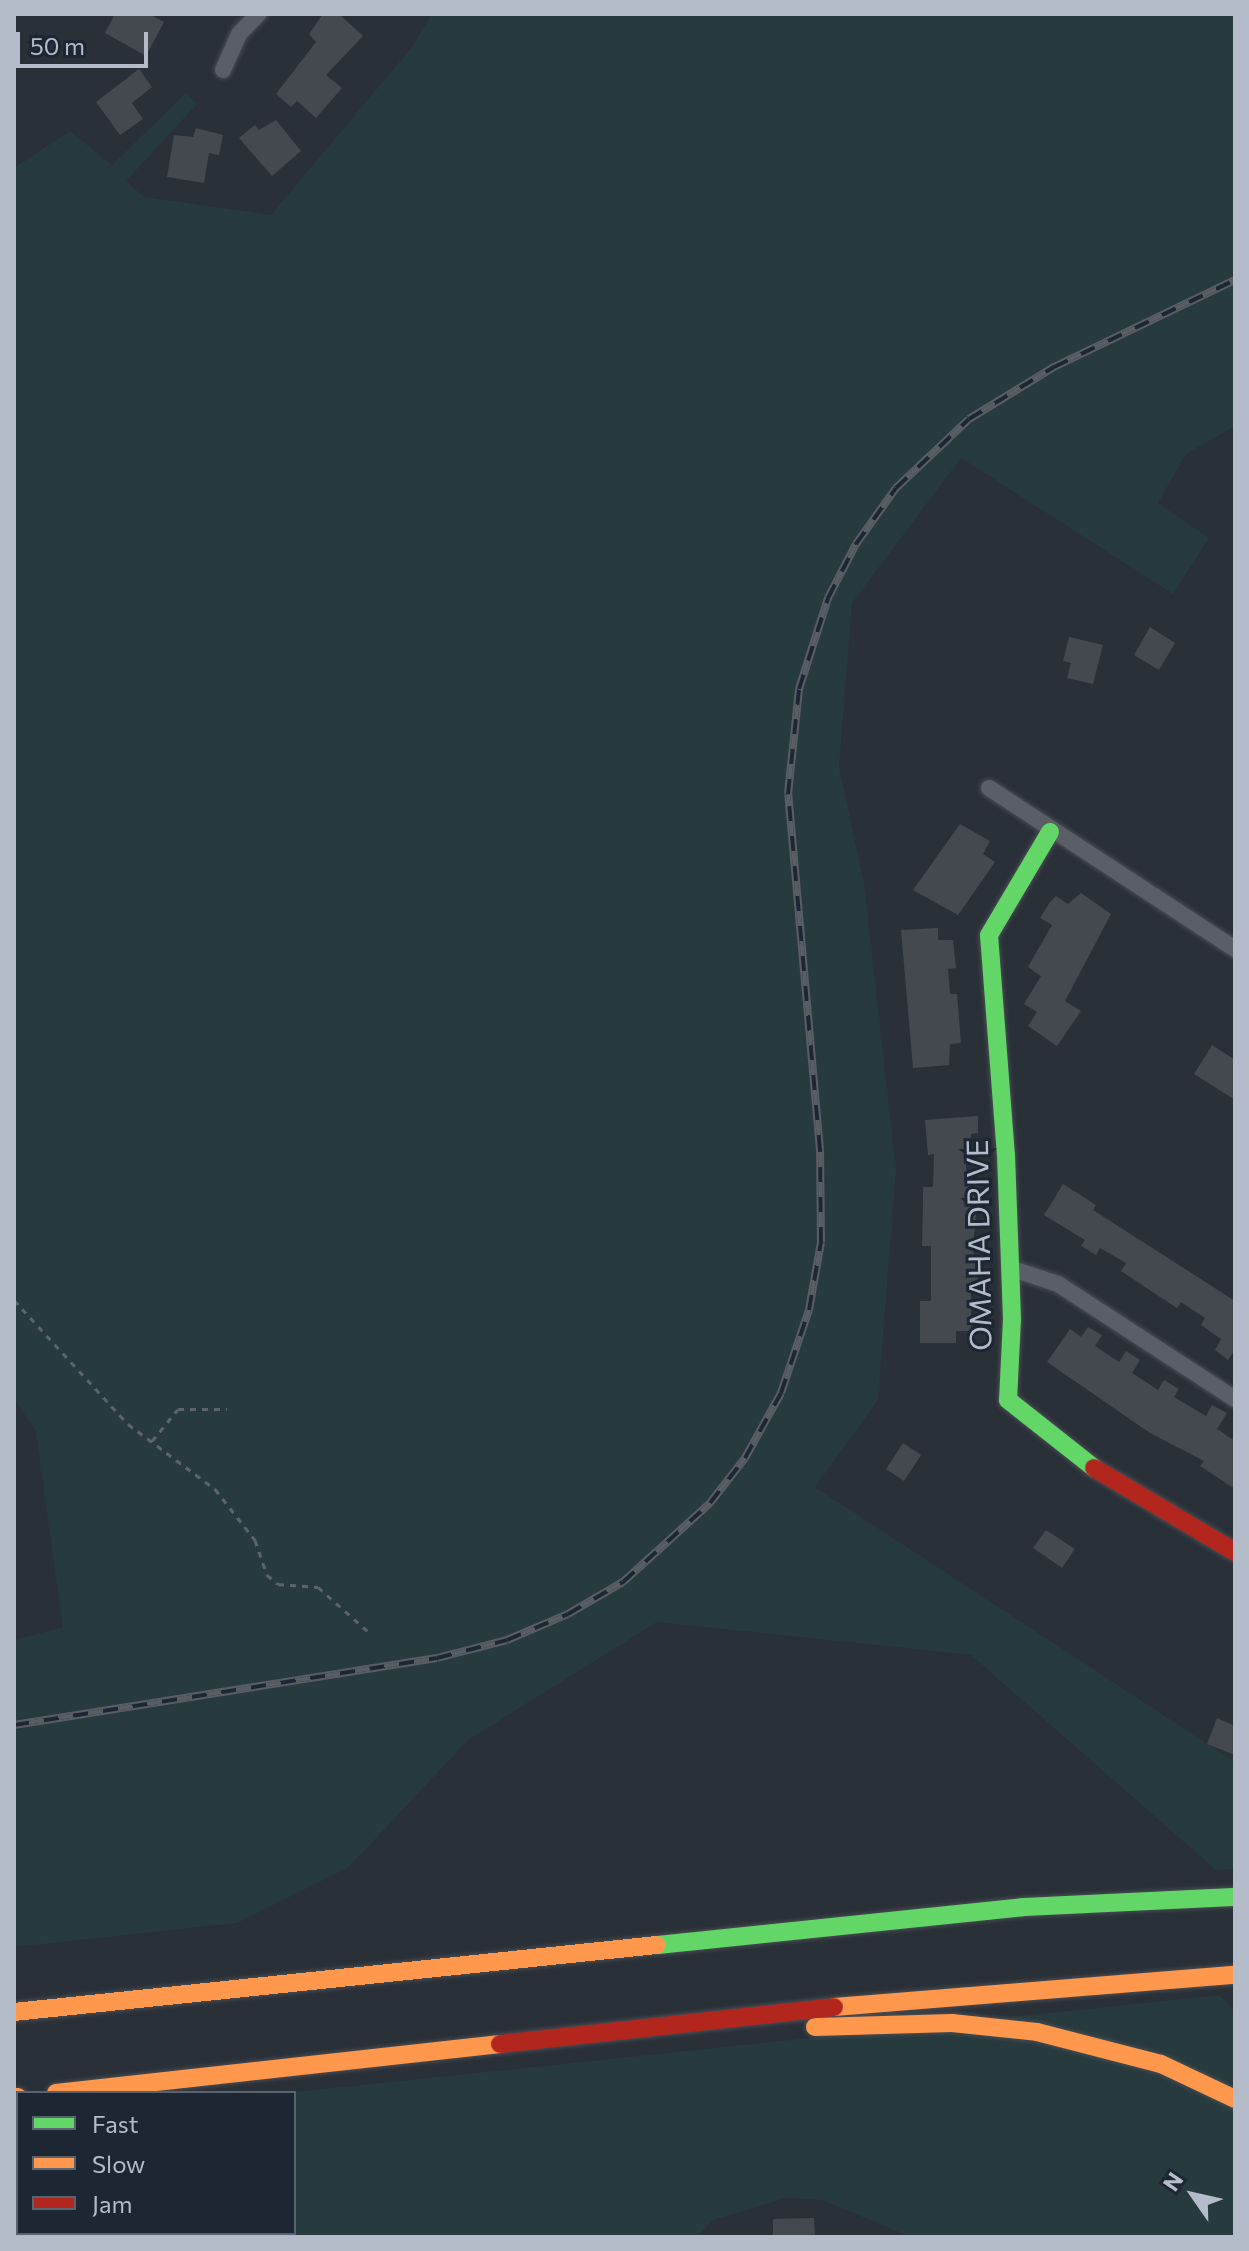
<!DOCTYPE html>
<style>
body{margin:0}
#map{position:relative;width:1249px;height:2251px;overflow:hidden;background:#2a3038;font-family:Commissioner,sans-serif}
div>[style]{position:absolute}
.green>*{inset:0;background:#273a3e}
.building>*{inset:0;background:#444950}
.path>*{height:3px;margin-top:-1.5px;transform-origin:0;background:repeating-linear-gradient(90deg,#5d636a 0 6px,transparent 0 12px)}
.roads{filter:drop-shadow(0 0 2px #484c53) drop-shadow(0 0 2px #484c53)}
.street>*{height:16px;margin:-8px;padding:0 8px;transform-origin:8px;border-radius:8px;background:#5a5e66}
.fast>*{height:18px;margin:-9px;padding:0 9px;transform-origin:9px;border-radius:9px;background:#63d668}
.slow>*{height:18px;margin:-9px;padding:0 9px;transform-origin:9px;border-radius:9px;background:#ff974d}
.jam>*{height:18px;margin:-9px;padding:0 9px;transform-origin:9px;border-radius:9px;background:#b3261e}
.rail>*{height:8px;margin-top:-4px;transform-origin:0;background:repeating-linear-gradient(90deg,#1d2633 0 15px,#595d64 0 30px);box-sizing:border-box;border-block:2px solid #595d64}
span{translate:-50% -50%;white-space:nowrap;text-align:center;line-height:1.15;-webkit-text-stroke:6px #1d2633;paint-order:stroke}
.street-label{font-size:30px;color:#b4bcc9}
.frame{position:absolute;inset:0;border:16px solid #b4bcc9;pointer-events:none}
.legend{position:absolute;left:16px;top:2091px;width:280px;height:144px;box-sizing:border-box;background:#1d2633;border:2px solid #59626f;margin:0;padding:10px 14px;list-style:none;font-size:24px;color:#b4bcc9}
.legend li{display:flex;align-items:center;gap:16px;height:40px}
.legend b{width:40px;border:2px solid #59626f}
.north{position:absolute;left:1153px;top:2155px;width:80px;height:80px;-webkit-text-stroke:6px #1d2633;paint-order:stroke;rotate:304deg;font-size:22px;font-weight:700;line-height:32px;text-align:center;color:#b4bcc9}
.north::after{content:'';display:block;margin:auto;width:28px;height:36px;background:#b4bcc9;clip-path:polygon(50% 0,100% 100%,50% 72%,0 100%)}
.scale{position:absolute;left:16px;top:32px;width:132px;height:36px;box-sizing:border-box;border:4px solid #b4bcc9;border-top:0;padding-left:10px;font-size:24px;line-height:28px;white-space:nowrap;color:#b4bcc9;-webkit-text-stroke:6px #1d2633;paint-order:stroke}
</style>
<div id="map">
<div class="green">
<i style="clip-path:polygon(432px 14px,1235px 14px,1235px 426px,1186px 454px,1158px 503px,1209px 538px,1173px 594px,961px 458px,852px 603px,839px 767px,864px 883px,896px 1170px,878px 1400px,815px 1487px,1235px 1762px,1235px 1869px,1216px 1870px,971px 1655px,657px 1622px,468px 1740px,349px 1867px,237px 1923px,14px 1947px,14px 1640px,63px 1627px,36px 1431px,14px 1399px,14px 168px,70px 131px,112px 165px,186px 93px,197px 104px,126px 181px,144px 197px,271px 215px,412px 47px)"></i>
<i style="clip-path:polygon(1220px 1995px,1235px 2012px,1235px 2237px,911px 2237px,822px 2200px,786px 2198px,713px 2220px,697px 2237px,14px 2237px,14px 2121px,18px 2121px,18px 2233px,294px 2233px,294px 2093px,285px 2093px)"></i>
</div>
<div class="building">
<i style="clip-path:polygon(115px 14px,149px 14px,164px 22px,146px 56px,105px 33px)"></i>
<i style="clip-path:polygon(323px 14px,339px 14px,363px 36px,326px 75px,342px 88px,316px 118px,297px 101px,291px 107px,276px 94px,316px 42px,309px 34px)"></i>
<i style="clip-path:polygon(139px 69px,152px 87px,132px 103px,143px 119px,120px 135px,96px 102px)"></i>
<i style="clip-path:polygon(276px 120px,301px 151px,272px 176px,239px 138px,255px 125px,259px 130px)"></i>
<i style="clip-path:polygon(196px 128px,223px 135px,219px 155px,209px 153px,204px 183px,167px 177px,174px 135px,193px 137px)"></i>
<i style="clip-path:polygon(1150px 627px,1175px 643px,1159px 670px,1134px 655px)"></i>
<i style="clip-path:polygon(1069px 637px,1103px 645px,1093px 684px,1067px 678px,1071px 663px,1063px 661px)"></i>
<i style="clip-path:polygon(960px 824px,990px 841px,983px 854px,995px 862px,958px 915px,913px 890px)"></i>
<i style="clip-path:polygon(1081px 893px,1111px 914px,1065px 1001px,1081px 1011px,1057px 1046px,1028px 1026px,1037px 1012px,1024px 1004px,1041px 976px,1028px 967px,1052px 925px,1040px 918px,1050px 902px,1056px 896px,1068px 904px)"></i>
<i style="clip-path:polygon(938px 928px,938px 940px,953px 940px,956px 968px,948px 969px,950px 994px,957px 994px,961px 1043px,950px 1044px,949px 1065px,913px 1068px,901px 930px)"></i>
<i style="clip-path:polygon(1212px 1045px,1235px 1060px,1235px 1100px,1194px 1074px)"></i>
<i style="clip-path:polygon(978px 1116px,978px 1133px,971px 1134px,971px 1151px,966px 1151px,966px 1180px,979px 1181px,973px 1247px,980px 1291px,971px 1291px,971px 1331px,956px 1331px,956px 1343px,920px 1343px,920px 1301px,931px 1301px,931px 1246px,922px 1246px,923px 1205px,923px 1187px,933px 1187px,934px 1154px,928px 1155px,925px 1120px)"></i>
<i style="clip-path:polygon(1063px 1184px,1096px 1205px,1093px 1210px,1235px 1301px,1235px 1349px,1228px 1360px,1215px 1350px,1221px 1339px,1201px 1325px,1205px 1318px,1181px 1302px,1177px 1308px,1163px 1299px,1121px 1271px,1126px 1263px,1100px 1248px,1096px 1255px,1081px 1246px,1085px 1240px,1044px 1215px)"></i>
<i style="clip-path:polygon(1088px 1327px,1102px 1335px,1095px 1346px,1119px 1362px,1126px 1351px,1140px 1360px,1132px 1373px,1158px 1390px,1164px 1380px,1179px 1389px,1174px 1397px,1206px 1416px,1212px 1405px,1227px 1413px,1217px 1429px,1235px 1441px,1235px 1489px,1200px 1466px,1204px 1461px,1150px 1433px,1047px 1362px,1070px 1329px,1081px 1337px)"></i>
<i style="clip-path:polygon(903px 1443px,921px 1455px,904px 1481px,886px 1469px)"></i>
<i style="clip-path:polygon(1046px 1530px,1075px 1549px,1062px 1568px,1033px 1548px)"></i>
<i style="clip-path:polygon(1217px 1718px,1235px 1726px,1235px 1755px,1207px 1744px)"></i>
<i style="clip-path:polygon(814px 2218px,815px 2237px,773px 2237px,773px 2219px)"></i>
</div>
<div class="path">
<i style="left:14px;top:1300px;width:168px;rotate:47.4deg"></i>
<i style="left:128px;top:1424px;width:109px;rotate:36.8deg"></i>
<i style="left:215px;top:1489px;width:65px;rotate:51.9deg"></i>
<i style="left:255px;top:1540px;width:37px;rotate:71deg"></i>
<i style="left:267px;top:1575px;width:14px;rotate:39deg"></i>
<i style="left:278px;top:1584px;width:40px;rotate:4.3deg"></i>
<i style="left:318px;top:1587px;width:71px;rotate:41.6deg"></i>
<i style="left:152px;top:1441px;width:41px;rotate:-50.9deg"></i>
<i style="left:178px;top:1409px;width:49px"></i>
</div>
<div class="roads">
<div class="street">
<i style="left:223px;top:70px;width:39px;rotate:-66deg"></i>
<i style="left:239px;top:34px;width:28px;rotate:-46deg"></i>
<i style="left:989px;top:788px;width:294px;rotate:33.2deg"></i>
<i style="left:1010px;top:1268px;width:51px;rotate:18.4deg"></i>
<i style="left:1058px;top:1284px;width:211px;rotate:33deg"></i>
</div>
<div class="fast">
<i style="left:1050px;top:832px;width:120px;rotate:120.6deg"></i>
<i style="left:989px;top:935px;width:221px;rotate:85.6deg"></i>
<i style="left:1006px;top:1155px;width:164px;rotate:87.9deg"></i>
<i style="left:1012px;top:1319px;width:81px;rotate:92.8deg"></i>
<i style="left:1008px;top:1400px;width:110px;rotate:38.3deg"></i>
<i style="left:657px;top:1945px;width:368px;rotate:-5.9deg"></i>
<i style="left:1023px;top:1907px;width:212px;rotate:-2.7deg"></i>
</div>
<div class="slow">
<i style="left:834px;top:2007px;width:402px;rotate:-4.6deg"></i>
<i style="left:14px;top:2012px;width:646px;rotate:-5.95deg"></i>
<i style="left:815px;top:2027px;width:137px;rotate:-1.7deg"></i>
<i style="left:952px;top:2023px;width:85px;rotate:6deg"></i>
<i style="left:1037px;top:2032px;width:128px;rotate:14.5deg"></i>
<i style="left:1161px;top:2064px;width:82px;rotate:25.3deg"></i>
<i style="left:56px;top:2093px;width:447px;rotate:-6.3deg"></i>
<i style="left:14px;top:2097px;width:4px"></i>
</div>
<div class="jam">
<i style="left:1094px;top:1468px;width:164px;rotate:30.8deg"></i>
<i style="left:500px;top:2044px;width:336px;rotate:-6.3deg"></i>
</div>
</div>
<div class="rail">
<i style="left:14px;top:1725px;width:428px;rotate:-9deg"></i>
<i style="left:437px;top:1658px;width:72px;rotate:-14.4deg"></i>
<i style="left:507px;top:1640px;width:66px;rotate:-23.1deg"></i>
<i style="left:568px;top:1614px;width:64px;rotate:-30.2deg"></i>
<i style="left:623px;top:1582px;width:118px;rotate:-42.2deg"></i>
<i style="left:710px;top:1503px;width:57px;rotate:-52.1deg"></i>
<i style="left:745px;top:1458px;width:74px;rotate:-61deg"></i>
<i style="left:781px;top:1393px;width:88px;rotate:-71.4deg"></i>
<i style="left:809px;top:1310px;width:69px;rotate:-80deg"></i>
<i style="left:821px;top:1242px;width:92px;rotate:-90.6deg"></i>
<i style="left:820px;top:1150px;width:357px;rotate:-95.1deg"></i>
<i style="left:788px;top:794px;width:106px;rotate:-84deg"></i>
<i style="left:799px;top:689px;width:96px;rotate:-72.3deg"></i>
<i style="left:828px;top:598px;width:61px;rotate:-62.6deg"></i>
<i style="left:856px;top:544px;width:69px;rotate:-54.5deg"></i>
<i style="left:896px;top:488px;width:100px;rotate:-43.4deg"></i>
<i style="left:969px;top:419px;width:100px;rotate:-31.5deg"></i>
<i style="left:1054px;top:367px;width:201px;rotate:-25.7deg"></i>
</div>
<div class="street-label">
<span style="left:978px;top:1245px;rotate:-91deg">OMAHA DRIVE</span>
</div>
<div class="frame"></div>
<ul class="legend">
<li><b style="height:10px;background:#63d668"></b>Fast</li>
<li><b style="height:10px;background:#ff974d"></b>Slow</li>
<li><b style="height:10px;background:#b3261e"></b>Jam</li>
</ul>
<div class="north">N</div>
<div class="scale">50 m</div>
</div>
